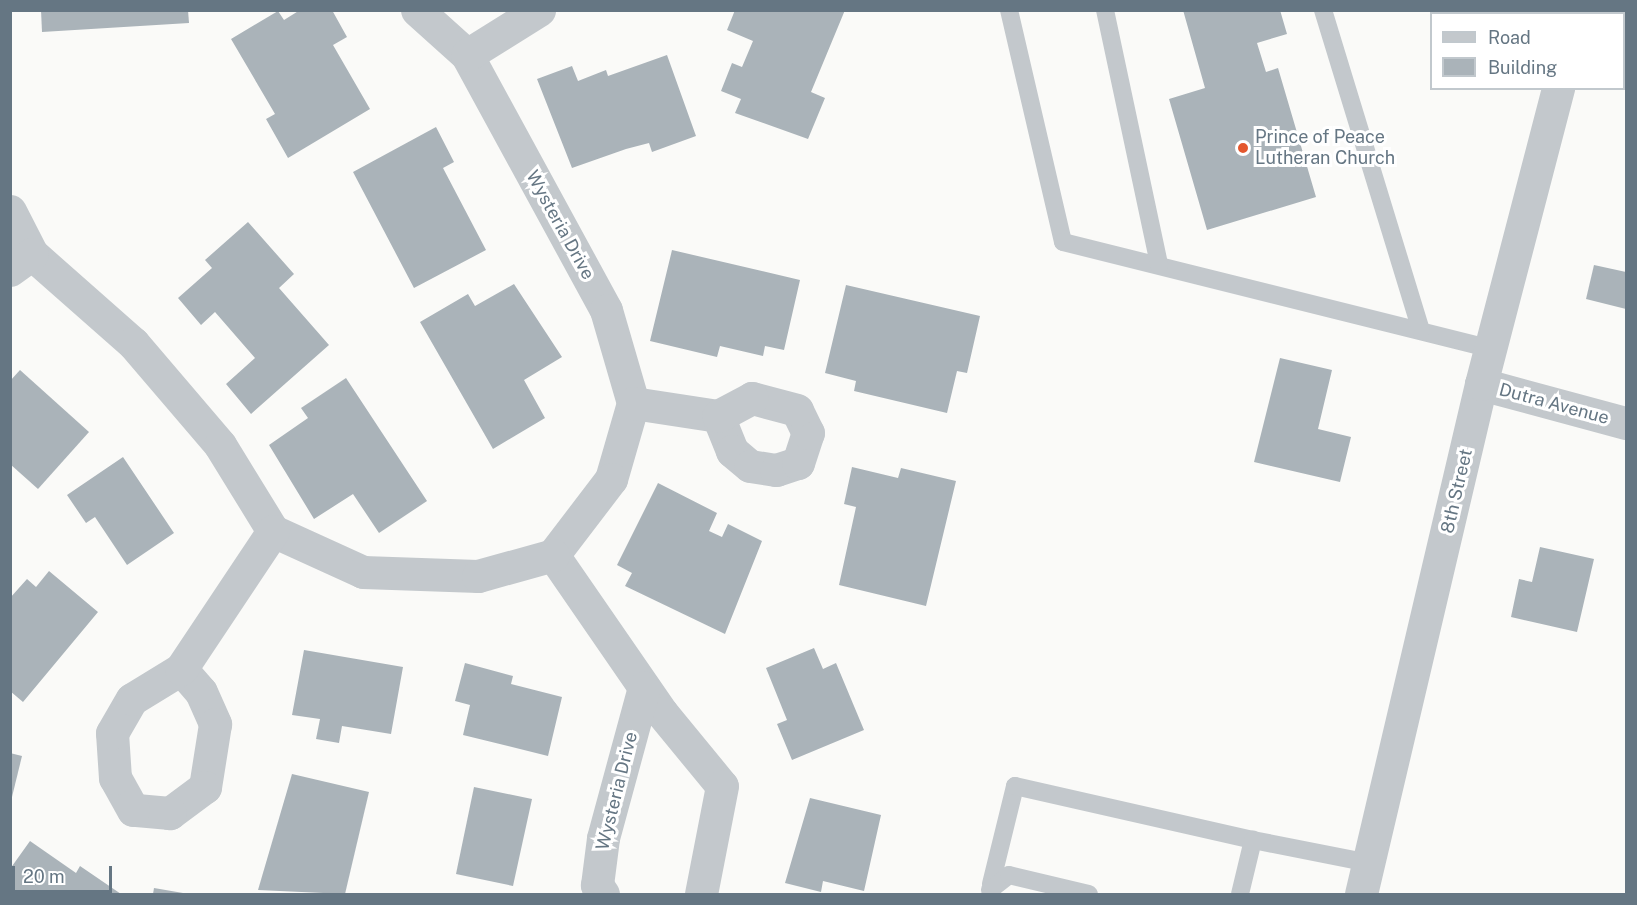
<!DOCTYPE html>
<style>
body{margin:0}
#map{position:relative;width:1637px;height:905px;overflow:hidden;background:#fafaf8;font-family:"Public Sans",sans-serif}
div>[style]{position:absolute}
.building>*{inset:0;background:#aab3b9}
.lane>*{height:18px;margin:-9px;padding:0 9px;transform-origin:9px;border-radius:9px;background:#c3c8cc}
.street>*{height:33px;margin:-16.5px;padding:0 16.5px;transform-origin:16.5px;border-radius:16.5px;background:#c3c8cc}
.dots>*{width:16px;height:16px;translate:-50% -50%;box-sizing:border-box;border:3px solid #fff;border-radius:50%}
span{translate:-50% -50%;white-space:nowrap;text-align:center;line-height:1.15;-webkit-text-stroke:6px #fff;paint-order:stroke}
.poi-label{font-size:18px;color:#657683}
.left{translate:0 -50%;text-align:left}
.street-label{font-size:18px;color:#657683}
.frame{position:absolute;inset:0;border:12px solid #657683;pointer-events:none}
.legend{position:absolute;left:1430px;top:12px;width:195px;height:78px;box-sizing:border-box;background:#fff;border:2px solid #c1c8cd;margin:0;padding:8px 10px;list-style:none;font-size:18px;color:#657683}
.legend li{display:flex;align-items:center;gap:12px;height:30px}
.legend b{width:30px;border:2px solid #c1c8cd}
.scale{position:absolute;left:12px;top:866px;width:100px;height:27px;box-sizing:border-box;border:3px solid #657683;border-top:0;padding-left:8px;font-size:18px;line-height:21px;white-space:nowrap;color:#657683;-webkit-text-stroke:4px #fff;paint-order:stroke}
</style>
<div id="map">
<div class="building">
<i style="clip-path:polygon(41px 10px,188px 10px,189px 23px,42px 32px)"></i>
<i style="clip-path:polygon(300px 10px,332px 10px,347px 37px,333px 45px,370px 109px,288px 158px,266px 119px,275px 114px,231px 39px,278px 11px,284px 20px)"></i>
<i style="clip-path:polygon(735px 10px,845px 10px,811px 92px,825px 98px,808px 139px,735px 113px,741px 99px,721px 91px,732px 63px,742px 67px,753px 41px,727px 30px)"></i>
<i style="clip-path:polygon(1183px 10px,1280px 10px,1287px 34px,1257px 43px,1266px 72px,1278px 68px,1316px 197px,1207px 230px,1169px 99px,1205px 88px)"></i>
<i style="clip-path:polygon(667px 55px,696px 136px,652px 152px,649px 143px,626px 149px,572px 168px,537px 79px,572px 66px,578px 81px,606px 70px,608px 76px)"></i>
<i style="clip-path:polygon(436px 127px,454px 162px,443px 168px,486px 250px,414px 288px,353px 172px)"></i>
<i style="clip-path:polygon(248px 222px,294px 274px,279px 288px,329px 345px,251px 414px,226px 384px,255px 358px,215px 312px,201px 325px,178px 298px,212px 268px,205px 260px)"></i>
<i style="clip-path:polygon(672px 250px,800px 280px,784px 350px,765px 346px,763px 356px,720px 346px,717px 357px,650px 341px)"></i>
<i style="clip-path:polygon(1594px 265px,1626px 272px,1626px 309px,1586px 299px)"></i>
<i style="clip-path:polygon(514px 284px,562px 357px,524px 380px,545px 418px,493px 449px,420px 322px,468px 294px,475px 306px)"></i>
<i style="clip-path:polygon(846px 285px,980px 316px,967px 373px,957px 371px,947px 413px,854px 391px,856px 381px,825px 373px)"></i>
<i style="clip-path:polygon(1280px 358px,1332px 370px,1318px 429px,1351px 437px,1340px 482px,1254px 462px)"></i>
<i style="clip-path:polygon(20px 370px,89px 432px,38px 489px,10px 464px,10px 381px)"></i>
<i style="clip-path:polygon(346px 378px,427px 501px,379px 533px,353px 494px,314px 519px,269px 445px,308px 418px,301px 408px)"></i>
<i style="clip-path:polygon(123px 457px,174px 533px,127px 565px,95px 517px,86px 523px,67px 495px)"></i>
<i style="clip-path:polygon(852px 467px,898px 478px,901px 468px,956px 481px,926px 606px,839px 585px,856px 507px,844px 504px)"></i>
<i style="clip-path:polygon(658px 483px,717px 513px,709px 531px,722px 537px,728px 524px,762px 541px,725px 634px,625px 586px,632px 573px,617px 565px)"></i>
<i style="clip-path:polygon(1540px 547px,1594px 559px,1577px 632px,1511px 617px,1519px 579px,1532px 582px)"></i>
<i style="clip-path:polygon(49px 571px,98px 612px,23px 702px,10px 691px,10px 598px,27px 579px,36px 587px)"></i>
<i style="clip-path:polygon(814px 648px,823px 669px,836px 663px,864px 730px,792px 760px,777px 724px,787px 720px,766px 668px)"></i>
<i style="clip-path:polygon(304px 650px,403px 667px,391px 734px,342px 726px,339px 743px,316px 739px,320px 719px,292px 715px)"></i>
<i style="clip-path:polygon(465px 663px,513px 676px,511px 684px,562px 697px,548px 756px,463px 735px,470px 705px,455px 701px)"></i>
<i style="clip-path:polygon(10px 753px,22px 756px,11px 801px,10px 801px)"></i>
<i style="clip-path:polygon(292px 774px,369px 792px,345px 894px,258px 890px)"></i>
<i style="clip-path:polygon(474px 787px,532px 799px,513px 886px,456px 874px)"></i>
<i style="clip-path:polygon(810px 798px,881px 815px,864px 891px,823px 881px,821px 892px,785px 883px)"></i>
<i style="clip-path:polygon(30px 841px,76px 873px,80px 866px,121px 894px,10px 894px,10px 869px)"></i>
<i style="clip-path:polygon(154px 888px,183px 893px,182px 894px,153px 894px)"></i>
</div>
<div class="lane">
<i style="left:1009px;top:10px;width:238px;rotate:76.9deg"></i>
<i style="left:1063px;top:242px;width:442px;rotate:14deg"></i>
<i style="left:1105px;top:10px;width:261px;rotate:78deg"></i>
<i style="left:1323px;top:10px;width:335px;rotate:73deg"></i>
<i style="left:991px;top:884px;width:101px;rotate:-76.2deg"></i>
<i style="left:1015px;top:786px;width:244px;rotate:12.8deg"></i>
<i style="left:990px;top:890px;width:24px;rotate:-38deg"></i>
<i style="left:1009px;top:875px;width:82px;rotate:13.4deg"></i>
<i style="left:1240px;top:894px;width:56px;rotate:-76.5deg"></i>
<i style="left:1253px;top:840px;width:118px;rotate:11.2deg"></i>
</div>
<div class="street">
<i style="left:417px;top:10px;width:67px;rotate:42deg"></i>
<i style="left:467px;top:55px;width:290px;rotate:61.4deg"></i>
<i style="left:606px;top:310px;width:97px;rotate:73.8deg"></i>
<i style="left:633px;top:403px;width:79px;rotate:106.1deg"></i>
<i style="left:611px;top:479px;width:96px;rotate:127.3deg"></i>
<i style="left:553px;top:555px;width:192px;rotate:55.4deg"></i>
<i style="left:662px;top:713px;width:94px;rotate:50.6deg"></i>
<i style="left:722px;top:786px;width:110px;rotate:101deg"></i>
<i style="left:1577px;top:14px;width:4px;rotate:-76deg"></i>
<i style="left:467px;top:55px;width:85px;rotate:-32deg"></i>
<i style="left:10px;top:211px;width:48px;rotate:62.9deg"></i>
<i style="left:32px;top:254px;width:135px;rotate:41.4deg"></i>
<i style="left:133px;top:343px;width:134px;rotate:49.5deg"></i>
<i style="left:220px;top:445px;width:101px;rotate:58.4deg"></i>
<i style="left:273px;top:531px;width:99px;rotate:24.5deg"></i>
<i style="left:363px;top:572px;width:115px;rotate:2deg"></i>
<i style="left:478px;top:576px;width:78px;rotate:-15.6deg"></i>
<i style="left:10px;top:270px;width:27px;rotate:-36deg"></i>
<i style="left:1481px;top:384px;width:150px;rotate:15.1deg"></i>
<i style="left:633px;top:403px;width:86px;rotate:8.7deg"></i>
<i style="left:718px;top:416px;width:38px;rotate:68deg"></i>
<i style="left:732px;top:451px;width:23px;rotate:40deg"></i>
<i style="left:750px;top:466px;width:26px;rotate:9deg"></i>
<i style="left:776px;top:470px;width:23px;rotate:-18deg"></i>
<i style="left:798px;top:463px;width:32px;rotate:-72deg"></i>
<i style="left:808px;top:433px;width:25px;rotate:-116deg"></i>
<i style="left:797px;top:410px;width:47px;rotate:-165.1deg"></i>
<i style="left:752px;top:398px;width:38px;rotate:152deg"></i>
<i style="left:181px;top:669px;width:30px;rotate:49deg"></i>
<i style="left:201px;top:692px;width:35px;rotate:66deg"></i>
<i style="left:215px;top:724px;width:64px;rotate:99deg"></i>
<i style="left:205px;top:787px;width:44px;rotate:143.4deg"></i>
<i style="left:170px;top:813px;width:37px;rotate:-175deg"></i>
<i style="left:133px;top:810px;width:37px;rotate:-119deg"></i>
<i style="left:115px;top:778px;width:45px;rotate:-93.8deg"></i>
<i style="left:112px;top:733px;width:39px;rotate:-60deg"></i>
<i style="left:132px;top:699px;width:57px;rotate:-31.5deg"></i>
<i style="left:181px;top:669px;width:166px;rotate:-56.3deg"></i>
<i style="left:603px;top:894px;width:11px;rotate:-124deg"></i>
<i style="left:597px;top:885px;width:47px;rotate:-82.7deg"></i>
<i style="left:603px;top:838px;width:156px;rotate:-74.8deg"></i>
<i style="left:1361px;top:894px;width:524px;rotate:-76.76deg"></i>
<i style="left:1481px;top:384px;width:306px;rotate:-75.4deg"></i>
</div>
<div class="dots">
<i style="left:1243px;top:148px;background:#e4572e"></i>
</div>
<div class="poi-label">
<span class="left" style="left:1255px;top:148px">Prince of Peace<br>Lutheran Church</span>
</div>
<div class="street-label">
<span style="left:560px;top:225px;rotate:61deg">Wysteria Drive</span>
<span style="left:1554px;top:404px;rotate:15deg">Dutra Avenue</span>
<span style="left:1457px;top:491px;rotate:-77deg">8th Street</span>
<span style="left:617px;top:791px;rotate:-76deg">Wysteria Drive</span>
</div>
<div class="frame"></div>
<ul class="legend">
<li><b style="height:8px;background:#c3c8cc"></b>Road</li>
<li><b style="height:16px;background:#aab3b9"></b>Building</li>
</ul>
<div class="scale">20 m</div>
</div>
